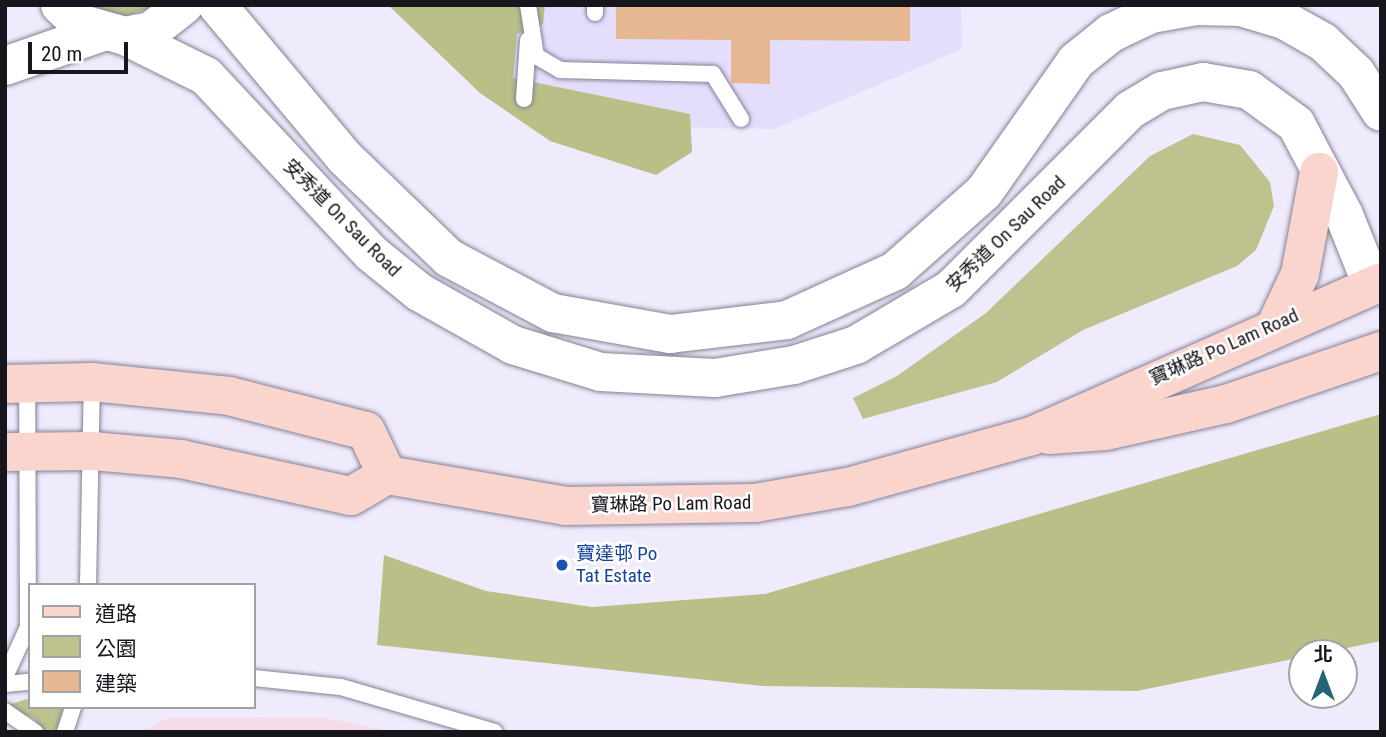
<!DOCTYPE html>
<meta charset="utf-8">
<style>
body{margin:0}
#map{position:relative;width:1386px;height:737px;overflow:hidden;background:#efebfd;font-family:"Roboto Condensed","Noto Sans TC",sans-serif}
div>[style]{position:absolute}
.built>*{inset:0;background:#e4defc}
.education>*{inset:0;background:#f4dde9}
.green>*{inset:0;background:#bdc28e}
.forest>*{inset:0;background:#babf88}
.building>*{inset:0;background:#e6b892}
.roads{filter:drop-shadow(0 0 2px #858195) drop-shadow(0 0 2px #858195)}
.lane>*{height:16px;margin:-8px;padding:0 8px;transform-origin:8px;border-radius:8px;background:#fff}
.secondary>*{height:38px;margin:-19px;padding:0 19px;transform-origin:19px;border-radius:19px;background:#fff}
.primary>*{height:38px;margin:-19px;padding:0 19px;transform-origin:19px;border-radius:19px;background:#fad5ce}
.dots>*{width:19px;height:19px;translate:-50% -50%;box-sizing:border-box;border:4px solid #fff;border-radius:50%}
span{translate:-50% -50%;white-space:nowrap;text-align:center;line-height:1.15;-webkit-text-stroke:5px #fff;paint-order:stroke}
.street-label{font-size:19px;color:#17161d}
.transit-label{font-size:19px;color:#164399}
.left{translate:0 -50%;text-align:left}
.frame{position:absolute;inset:0;border:7px solid #17161d;pointer-events:none}
.legend{position:absolute;left:28px;top:583px;width:228px;height:126px;box-sizing:border-box;background:#fff;border:2px solid #a2a2a5;margin:0;padding:9px 12px;list-style:none;font-size:21px;color:#17161d}
.legend li{display:flex;align-items:center;gap:14px;height:35px}
.legend b{width:35px;border:2px solid #a2a2a5}
.north{position:absolute;left:1288px;top:639px;width:70px;height:70px;box-sizing:border-box;background:#fff;border:2px solid #a2a2a5;border-radius:50%;rotate:0deg;font-size:19px;font-weight:700;line-height:28px;text-align:center;color:#17161d}
.north::after{content:'';display:block;margin:auto;width:24px;height:32px;background:#216577;clip-path:polygon(50% 0,100% 100%,50% 72%,0 100%)}
.scale{position:absolute;left:28px;top:42px;width:100px;height:32px;box-sizing:border-box;border:4px solid #17161d;border-top:0;padding-left:9px;font-size:21px;line-height:24px;white-space:nowrap;color:#17161d;-webkit-text-stroke:5px #fff;paint-order:stroke}
</style>
<div id="map">
<div class="built">
<i style="clip-path:polygon(505px 5px,961px 5px,962px 49px,774px 129px,703px 128px,503px 108px)"></i>
</div>
<div class="education">
<i style="clip-path:polygon(320px 717px,396px 732px,140px 732px,167px 718px)"></i>
</div>
<div class="green">
<i style="clip-path:polygon(89px 5px,160px 5px,120px 18px)"></i>
<i style="clip-path:polygon(1193px 134px,1240px 145px,1270px 182px,1274px 206px,1256px 250px,1237px 266px,1083px 330px,997px 382px,863px 419px,853px 398px,897px 376px,986px 313px,1150px 156px)"></i>
<i style="clip-path:polygon(30px 698px,30px 707px,64px 707px,56px 732px,42px 732px,35px 719px,5px 706px)"></i>
</div>
<div class="forest">
<i style="clip-path:polygon(388px 5px,545px 5px,543px 24px,517px 34px,513px 78px,690px 114px,692px 152px,656px 175px,550px 141px,480px 93px)"></i>
<i style="clip-path:polygon(1381px 414px,1381px 641px,1137px 691px,763px 686px,377px 645px,384px 555px,486px 591px,592px 607px,765px 594px)"></i>
</div>
<div class="building">
<i style="clip-path:polygon(616px 5px,910px 5px,910px 41px,770px 40px,770px 84px,731px 83px,731px 40px,616px 39px)"></i>
</div>
<div class="roads">
<div class="lane">
<i style="left:528px;top:5px;width:52px;rotate:81.1deg"></i>
<i style="left:536px;top:56px;width:28px;rotate:30deg"></i>
<i style="left:560px;top:70px;width:153px;rotate:1.5deg"></i>
<i style="left:713px;top:74px;width:53px;rotate:58.1deg"></i>
<i style="left:595px;top:5px;width:8px;rotate:90deg"></i>
<i style="left:524px;top:99px;width:59px;rotate:-86.1deg"></i>
<i style="left:88px;top:585px;width:203px;rotate:-88.9deg"></i>
<i style="left:5px;top:677px;width:55px;rotate:-65.3deg"></i>
<i style="left:28px;top:627px;width:245px;rotate:-90.2deg"></i>
<i style="left:254px;top:678px;width:87px;rotate:5.9deg"></i>
<i style="left:341px;top:687px;width:160px;rotate:16.3deg"></i>
<i style="left:5px;top:684px;width:25px;rotate:-5deg"></i>
<i style="left:5px;top:711px;width:37px;rotate:35deg"></i>
<i style="left:65px;top:732px;width:26px;rotate:-72deg"></i>
</div>
<div class="secondary">
<i style="left:60px;top:5px;width:26px;rotate:43deg"></i>
<i style="left:79px;top:23px;width:48px;rotate:15.8deg"></i>
<i style="left:125px;top:36px;width:26px;rotate:-11deg"></i>
<i style="left:151px;top:31px;width:42px;rotate:-38.2deg"></i>
<i style="left:217px;top:5px;width:199px;rotate:50.1deg"></i>
<i style="left:345px;top:158px;width:144px;rotate:43.9deg"></i>
<i style="left:449px;top:258px;width:118px;rotate:27.9deg"></i>
<i style="left:553px;top:313px;width:119px;rotate:10.2deg"></i>
<i style="left:670px;top:334px;width:118px;rotate:-6.8deg"></i>
<i style="left:787px;top:320px;width:119px;rotate:-24.4deg"></i>
<i style="left:895px;top:271px;width:119px;rotate:-41.6deg"></i>
<i style="left:984px;top:192px;width:160px;rotate:-54.9deg"></i>
<i style="left:1076px;top:61px;width:45px;rotate:-38.7deg"></i>
<i style="left:1111px;top:33px;width:44px;rotate:-25.4deg"></i>
<i style="left:1151px;top:14px;width:46px;rotate:-10.1deg"></i>
<i style="left:1196px;top:6px;width:45px;rotate:1.3deg"></i>
<i style="left:1241px;top:7px;width:45px;rotate:16.8deg"></i>
<i style="left:1284px;top:20px;width:45px;rotate:29.4deg"></i>
<i style="left:1323px;top:42px;width:45px;rotate:43.2deg"></i>
<i style="left:1356px;top:73px;width:46px;rotate:57.3deg"></i>
<i style="left:125px;top:36px;width:90px;rotate:26.3deg"></i>
<i style="left:206px;top:76px;width:242px;rotate:47deg"></i>
<i style="left:371px;top:253px;width:62px;rotate:39.1deg"></i>
<i style="left:419px;top:292px;width:108px;rotate:29.4deg"></i>
<i style="left:513px;top:345px;width:92px;rotate:17.1deg"></i>
<i style="left:601px;top:372px;width:114px;rotate:3deg"></i>
<i style="left:715px;top:378px;width:80px;rotate:-9.3deg"></i>
<i style="left:794px;top:365px;width:65px;rotate:-17.9deg"></i>
<i style="left:856px;top:345px;width:110px;rotate:-30.5deg"></i>
<i style="left:951px;top:289px;width:253px;rotate:-45deg"></i>
<i style="left:1130px;top:110px;width:37px;rotate:-31deg"></i>
<i style="left:1162px;top:91px;width:42px;rotate:-12.4deg"></i>
<i style="left:1203px;top:82px;width:47px;rotate:9.9deg"></i>
<i style="left:1249px;top:90px;width:58px;rotate:35.9deg"></i>
<i style="left:1296px;top:124px;width:103px;rotate:62.2deg"></i>
<i style="left:1344px;top:215px;width:75px;rotate:68.2deg"></i>
<i style="left:5px;top:66px;width:101px;rotate:-19.2deg"></i>
</div>
<div class="primary">
<i style="left:1276px;top:325px;width:56px;rotate:-64.8deg"></i>
<i style="left:1300px;top:274px;width:104px;rotate:-79.4deg"></i>
<i style="left:5px;top:384px;width:87px;rotate:-1.3deg"></i>
<i style="left:92px;top:382px;width:138px;rotate:5.8deg"></i>
<i style="left:229px;top:396px;width:141px;rotate:14.3deg"></i>
<i style="left:366px;top:431px;width:49px;rotate:64.5deg"></i>
<i style="left:1049px;top:435px;width:57px;rotate:-4deg"></i>
<i style="left:1106px;top:431px;width:123px;rotate:-12.7deg"></i>
<i style="left:1226px;top:404px;width:164px;rotate:-18.9deg"></i>
<i style="left:5px;top:452px;width:87px;rotate:-0.7deg"></i>
<i style="left:92px;top:451px;width:89px;rotate:5.1deg"></i>
<i style="left:181px;top:459px;width:174px;rotate:12.3deg"></i>
<i style="left:351px;top:496px;width:42px;rotate:-30.3deg"></i>
<i style="left:387px;top:475px;width:182px;rotate:9.8deg"></i>
<i style="left:566px;top:506px;width:189px;rotate:-0.9deg"></i>
<i style="left:755px;top:503px;width:94px;rotate:-9.8deg"></i>
<i style="left:848px;top:487px;width:191px;rotate:-15.5deg"></i>
<i style="left:1032px;top:436px;width:381px;rotate:-23.8deg"></i>
</div>
</div>
<div class="dots">
<i style="left:562px;top:565px;background:#1a4fb4"></i>
</div>
<div class="street-label">
<span style="left:342px;top:218px;rotate:45deg">安秀道 On Sau Road</span>
<span style="left:1006px;top:234px;rotate:-44deg">安秀道 On Sau Road</span>
<span style="left:1224px;top:347px;rotate:-24deg">寶琳路 Po Lam Road</span>
<span style="left:671px;top:504px;rotate:-1deg">寶琳路 Po Lam Road</span>
</div>
<div class="transit-label">
<span class="left" style="left:576px;top:565px">寶達邨 Po<br>Tat Estate</span>
</div>
<div class="frame"></div>
<ul class="legend">
<li><b style="height:9px;background:#fad5ce"></b>道路</li>
<li><b style="height:19px;background:#bdc28e"></b>公園</li>
<li><b style="height:19px;background:#e6b892"></b>建築</li>
</ul>
<div class="north">北</div>
<div class="scale">20 m</div>
</div>
